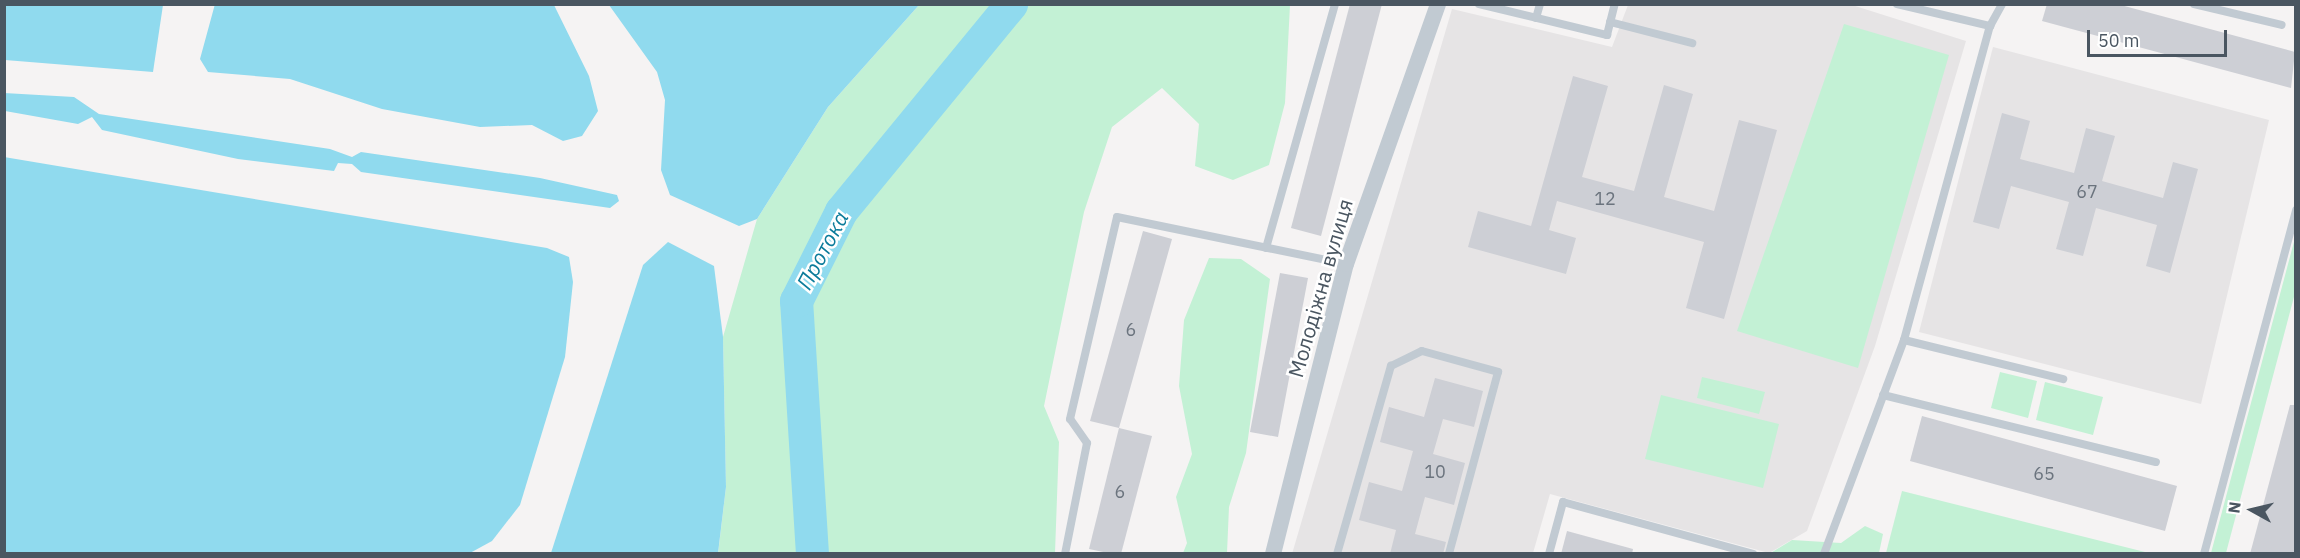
<!DOCTYPE html>
<meta charset="utf-8">
<style>
body{margin:0}
#map{position:relative;width:2300px;height:558px;overflow:hidden;background:#f5f3f3;font-family:"IBM Plex Sans",sans-serif}
div>[style]{position:absolute}
.education>*{inset:0;background:#e6e4e5}
.green>*{inset:0;background:#c3f1d5}
.water>*{inset:0;background:#90daee}
.river>*{height:33px;margin:-16.5px;padding:0 16.5px;transform-origin:16.5px;border-radius:16.5px;background:#90daee}
.building>*{inset:0;background:#cdcfd5}
.service>*{height:8px;margin:-4px;padding:0 4px;transform-origin:4px;border-radius:4px;background:#c1cad2}
.minor>*{height:16px;margin:-8px;padding:0 8px;transform-origin:8px;border-radius:8px;background:#c1cad2}
span{translate:-50% -50%;white-space:nowrap;text-align:center;line-height:1.15;-webkit-text-stroke:5px #fff;paint-order:stroke}
.number-label{font-size:18px;color:#6b747e}
.number-label span{-webkit-text-stroke-width:0}
.street-label{font-size:21px;color:#4a5661}
.water-label{font-size:22px;color:#0c7c9b;font-style:italic}
.frame{position:absolute;inset:0;border:6px solid #4a5661;pointer-events:none}
.north{position:absolute;left:2222px;top:480px;width:60px;height:60px;-webkit-text-stroke:4px #fff;paint-order:stroke;rotate:278deg;font-size:16px;font-weight:700;line-height:24px;text-align:center;color:#4a5661}
.north::after{content:'';display:block;margin:auto;width:21px;height:27px;background:#4a5661;clip-path:polygon(50% 0,100% 100%,50% 72%,0 100%)}
.scale{position:absolute;left:2087px;top:30px;width:140px;height:27px;box-sizing:border-box;border:3px solid #4a5661;border-top:0;padding-left:8px;font-size:18px;line-height:21px;white-space:nowrap;color:#4a5661;-webkit-text-stroke:4px #fff;paint-order:stroke}
</style>
<div id="map">
<div class="education">
<i style="clip-path:polygon(1628px 5px,1852px 5px,1966px 41px,1875px 346px,1807px 531px,1769px 553px,1550px 494px,1533px 553px,1292px 554px,1452px 9px,1612px 47px)"></i>
<i style="clip-path:polygon(1993px 47px,2269px 120px,2201px 404px,1919px 332px)"></i>
</div>
<div class="green">
<i style="clip-path:polygon(919px 5px,1290px 5px,1285px 103px,1269px 165px,1233px 180px,1195px 166px,1199px 124px,1162px 88px,1112px 127px,1084px 212px,1044px 406px,1059px 442px,1055px 553px,718px 554px,726px 487px,723px 337px,757px 219px,828px 107px)"></i>
<i style="clip-path:polygon(1844px 24px,1949px 55px,1858px 368px,1737px 331px)"></i>
<i style="clip-path:polygon(2295px 238px,2295px 293px,2226px 553px,2211px 553px)"></i>
<i style="clip-path:polygon(1209px 258px,1241px 259px,1270px 279px,1246px 453px,1229px 507px,1227px 553px,1183px 553px,1187px 543px,1176px 497px,1192px 454px,1179px 386px,1184px 320px)"></i>
<i style="clip-path:polygon(2000px 372px,2037px 381px,2028px 418px,1991px 408px)"></i>
<i style="clip-path:polygon(1702px 377px,1765px 392px,1759px 414px,1697px 398px)"></i>
<i style="clip-path:polygon(2045px 382px,2103px 397px,2093px 435px,2036px 420px)"></i>
<i style="clip-path:polygon(1661px 395px,1779px 424px,1763px 488px,1645px 459px)"></i>
<i style="clip-path:polygon(1902px 491px,2149px 553px,1886px 553px)"></i>
<i style="clip-path:polygon(1865px 526px,1883px 534px,1879px 553px,1769px 554px,1792px 540px,1841px 543px)"></i>
</div>
<div class="water">
<i style="clip-path:polygon(215px 4px,554px 5px,589px 76px,598px 111px,582px 136px,563px 141px,532px 125px,480px 127px,382px 109px,290px 79px,208px 72px,200px 59px)"></i>
<i style="clip-path:polygon(4px 5px,163px 5px,153px 72px,5px 60px)"></i>
<i style="clip-path:polygon(609px 5px,919px 5px,828px 107px,757px 219px,739px 226px,670px 195px,661px 170px,665px 100px,657px 72px)"></i>
<i style="clip-path:polygon(4px 93px,74px 97px,99px 114px,330px 149px,352px 157px,361px 152px,540px 178px,617px 195px,619px 201px,610px 208px,361px 172px,352px 164px,338px 163px,334px 171px,238px 159px,102px 130px,92px 117px,78px 124px,5px 111px)"></i>
<i style="clip-path:polygon(4px 157px,547px 248px,569px 257px,573px 282px,565px 357px,520px 505px,492px 541px,470px 553px,5px 553px)"></i>
<i style="clip-path:polygon(668px 242px,714px 266px,723px 337px,726px 487px,718px 553px,551px 553px,643px 265px)"></i>
</div>
<div class="river">
<i style="left:812px;top:554px;width:254px;rotate:-93.6deg"></i>
<i style="left:796px;top:301px;width:101px;rotate:-63.4deg"></i>
<i style="left:841px;top:211px;width:268px;rotate:-50.6deg"></i>
</div>
<div class="building">
<i style="clip-path:polygon(1350px 4px,1382px 4px,1321px 236px,1291px 228px)"></i>
<i style="clip-path:polygon(2047px 4px,2117px 4px,2295px 52px,2291px 88px,2042px 21px)"></i>
<i style="clip-path:polygon(1573px 76px,1608px 86px,1582px 177px,1634px 191px,1664px 85px,1693px 94px,1664px 197px,1714px 211px,1739px 120px,1777px 130px,1724px 319px,1686px 308px,1704px 242px,1557px 201px,1549px 230px,1576px 238px,1566px 274px,1468px 247px,1478px 211px,1531px 226px)"></i>
<i style="clip-path:polygon(2002px 113px,2030px 121px,2020px 159px,2074px 173px,2086px 128px,2115px 136px,2102px 181px,2163px 198px,2173px 162px,2198px 169px,2170px 273px,2146px 266px,2157px 225px,2096px 208px,2083px 256px,2056px 249px,2069px 202px,2011px 186px,1999px 229px,1973px 222px)"></i>
<i style="clip-path:polygon(1143px 231px,1172px 239px,1119px 428px,1090px 421px)"></i>
<i style="clip-path:polygon(1280px 273px,1308px 278px,1278px 437px,1250px 432px)"></i>
<i style="clip-path:polygon(1435px 378px,1483px 391px,1474px 427px,1443px 419px,1433px 454px,1465px 463px,1454px 505px,1425px 497px,1415px 534px,1446px 542px,1443px 554px,1390px 554px,1396px 530px,1359px 520px,1369px 482px,1402px 491px,1413px 451px,1380px 442px,1389px 407px,1424px 417px)"></i>
<i style="clip-path:polygon(2290px 405px,2295px 405px,2295px 554px,2250px 554px)"></i>
<i style="clip-path:polygon(1922px 416px,2177px 486px,2165px 531px,1910px 461px)"></i>
<i style="clip-path:polygon(1119px 428px,1152px 436px,1121px 554px,1113px 554px,1089px 549px)"></i>
<i style="clip-path:polygon(1567px 531px,1633px 549px,1632px 554px,1561px 554px)"></i>
</div>
<div class="service">
<i style="left:1479px;top:4px;width:132px;rotate:13.6deg"></i>
<i style="left:1607px;top:35px;width:32px;rotate:-76deg"></i>
<i style="left:1897px;top:4px;width:96px;rotate:13.3deg"></i>
<i style="left:2194px;top:4px;width:90px;rotate:13.4deg"></i>
<i style="left:1536px;top:18px;width:15px;rotate:-74deg"></i>
<i style="left:1610px;top:22px;width:85px;rotate:14.4deg"></i>
<i style="left:1266px;top:248px;width:254px;rotate:-74.2deg"></i>
<i style="left:1904px;top:340px;width:164px;rotate:13.8deg"></i>
<i style="left:1883px;top:395px;width:281px;rotate:13.8deg"></i>
<i style="left:1065px;top:554px;width:113px;rotate:-78.8deg"></i>
<i style="left:1087px;top:443px;width:29px;rotate:-125deg"></i>
<i style="left:1070px;top:419px;width:207px;rotate:-76.9deg"></i>
<i style="left:1117px;top:217px;width:234px;rotate:11.6deg"></i>
<i style="left:1337px;top:554px;width:196px;rotate:-74deg"></i>
<i style="left:1391px;top:366px;width:34px;rotate:-26deg"></i>
<i style="left:1422px;top:351px;width:79px;rotate:15.4deg"></i>
<i style="left:1498px;top:372px;width:188px;rotate:105.1deg"></i>
<i style="left:1549px;top:554px;width:54px;rotate:-74.9deg"></i>
<i style="left:1563px;top:502px;width:197px;rotate:15.3deg"></i>
<i style="left:1824px;top:554px;width:228px;rotate:-69.5deg"></i>
<i style="left:1904px;top:340px;width:326px;rotate:-74.7deg"></i>
<i style="left:1990px;top:26px;width:25px;rotate:-61deg"></i>
<i style="left:2204px;top:554px;width:356px;rotate:-75deg"></i>
</div>
<div class="minor">
<i style="left:1273px;top:554px;width:299px;rotate:-75.9deg"></i>
<i style="left:1346px;top:264px;width:276px;rotate:-70.5deg"></i>
</div>
<div class="number-label">
<span style="left:2087px;top:192px">67</span>
<span style="left:1605px;top:199px">12</span>
<span style="left:1131px;top:330px">6</span>
<span style="left:1435px;top:472px">10</span>
<span style="left:2044px;top:474px">65</span>
<span style="left:1120px;top:492px">6</span>
</div>
<div class="street-label">
<span style="left:1320px;top:288px;rotate:-74deg">Молодіжна вулиця</span>
</div>
<div class="water-label">
<span style="left:822px;top:250px;rotate:-62deg">Протока</span>
</div>
<div class="frame"></div>
<div class="north">N</div>
<div class="scale">50 m</div>
</div>
